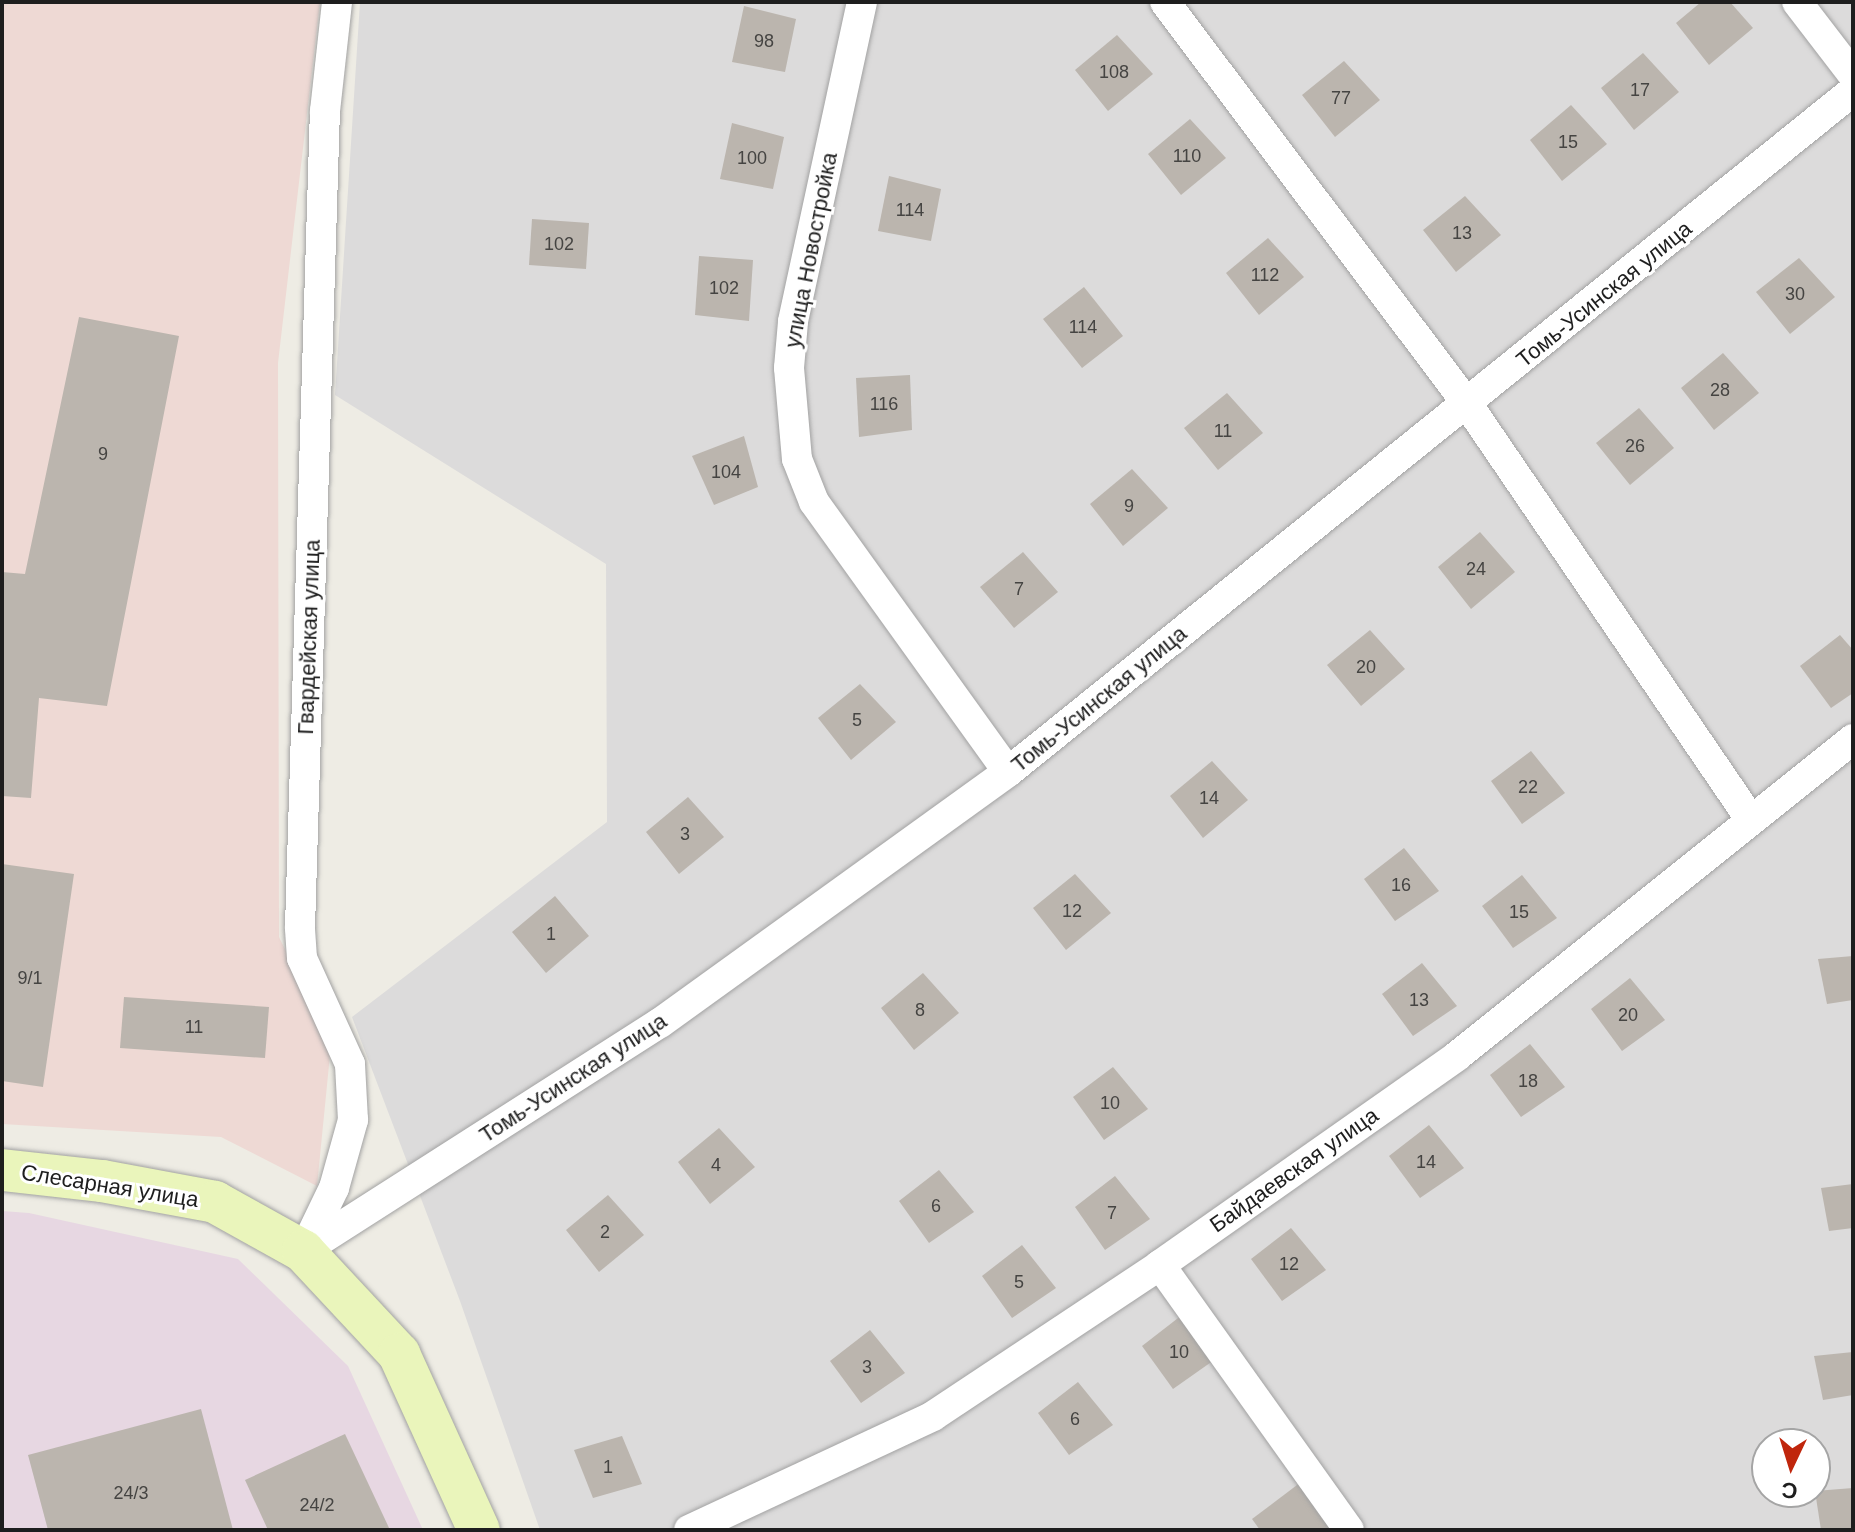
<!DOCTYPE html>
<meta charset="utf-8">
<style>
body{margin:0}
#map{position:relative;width:1855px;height:1532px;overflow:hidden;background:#eeece4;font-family:Arial,sans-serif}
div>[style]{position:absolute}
.residential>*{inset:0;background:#dcdbdb}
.commercial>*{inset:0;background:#eed9d4}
.industrial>*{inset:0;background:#e7d7e2}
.building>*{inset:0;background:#bbb5ae}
.roads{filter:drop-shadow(0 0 2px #a2a2a2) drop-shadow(0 0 2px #a2a2a2)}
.street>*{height:30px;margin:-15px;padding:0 15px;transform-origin:15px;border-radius:15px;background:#fff}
.secondary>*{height:42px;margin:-21px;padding:0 21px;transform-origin:21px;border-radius:21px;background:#eaf5bb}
span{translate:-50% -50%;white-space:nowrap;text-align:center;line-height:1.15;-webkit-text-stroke:6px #fff;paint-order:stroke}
.number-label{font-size:18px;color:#454442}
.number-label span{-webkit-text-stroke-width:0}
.street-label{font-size:22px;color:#1e1e1e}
.frame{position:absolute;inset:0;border:4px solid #1e1e1e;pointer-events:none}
.north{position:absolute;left:1751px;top:1428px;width:80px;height:80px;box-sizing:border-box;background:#fff;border:2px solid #a5a5a5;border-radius:50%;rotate:184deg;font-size:22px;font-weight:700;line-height:32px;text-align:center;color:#1e1e1e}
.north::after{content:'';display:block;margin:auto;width:28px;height:36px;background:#c0260c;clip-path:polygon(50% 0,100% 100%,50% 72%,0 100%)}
</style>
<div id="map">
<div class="residential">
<i style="clip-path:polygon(evenodd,360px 2px,1853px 2px,1853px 1530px,540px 1530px,460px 1301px,352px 1017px,607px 822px,606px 564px,335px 395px,360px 2px,1767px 1444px,1815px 1444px,1815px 1492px,1767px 1492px,1767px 1444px)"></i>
</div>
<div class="commercial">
<i style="clip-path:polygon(2px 2px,320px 2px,278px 363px,279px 937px,331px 1045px,317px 1186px,221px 1137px,2px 1124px)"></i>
</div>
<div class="industrial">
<i style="clip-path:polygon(2px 1211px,29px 1213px,238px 1259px,348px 1366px,423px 1530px,2px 1530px)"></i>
</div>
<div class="building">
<i style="clip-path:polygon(1701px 2px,1730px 2px,1753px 28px,1709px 65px,1676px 23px)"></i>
<i style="clip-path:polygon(744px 6px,796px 19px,785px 72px,732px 62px)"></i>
<i style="clip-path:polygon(1117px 35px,1153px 74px,1108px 111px,1075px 70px)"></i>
<i style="clip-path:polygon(1643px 53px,1679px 92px,1634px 130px,1601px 88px)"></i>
<i style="clip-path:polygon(1344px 61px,1380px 100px,1335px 137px,1302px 95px)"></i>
<i style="clip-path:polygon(1571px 105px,1607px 144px,1562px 181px,1530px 140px)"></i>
<i style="clip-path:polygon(1190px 119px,1226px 158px,1181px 195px,1148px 154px)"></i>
<i style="clip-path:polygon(732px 123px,784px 137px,773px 189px,720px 179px)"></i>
<i style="clip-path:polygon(889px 176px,941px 189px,931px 241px,878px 231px)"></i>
<i style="clip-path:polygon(1465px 196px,1501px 235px,1456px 272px,1423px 230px)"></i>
<i style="clip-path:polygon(532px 219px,589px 223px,586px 269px,529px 265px)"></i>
<i style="clip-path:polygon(1268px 238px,1304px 277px,1259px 315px,1226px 273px)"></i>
<i style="clip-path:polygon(699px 256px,753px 260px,749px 321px,695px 315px)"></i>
<i style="clip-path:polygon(1799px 258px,1835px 297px,1790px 334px,1756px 292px)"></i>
<i style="clip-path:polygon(1084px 287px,1123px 336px,1082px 368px,1043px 319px)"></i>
<i style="clip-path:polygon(79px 317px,179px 336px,107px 706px,39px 698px,31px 798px,2px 796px,2px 572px,25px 574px)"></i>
<i style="clip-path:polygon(1723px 353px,1759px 393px,1714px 430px,1681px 388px)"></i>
<i style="clip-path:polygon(910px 375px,912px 430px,859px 437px,856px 378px)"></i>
<i style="clip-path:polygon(1227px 393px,1263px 433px,1218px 470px,1184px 428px)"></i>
<i style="clip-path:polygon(1639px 408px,1674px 448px,1630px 485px,1596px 443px)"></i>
<i style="clip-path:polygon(744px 436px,758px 487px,714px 505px,692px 456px)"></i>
<i style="clip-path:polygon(1132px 469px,1168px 508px,1123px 546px,1090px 504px)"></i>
<i style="clip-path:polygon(1480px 532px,1515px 572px,1471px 609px,1438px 567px)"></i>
<i style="clip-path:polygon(1023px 552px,1058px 592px,1014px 628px,980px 587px)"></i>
<i style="clip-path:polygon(1370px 630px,1405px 669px,1361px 706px,1327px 665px)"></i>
<i style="clip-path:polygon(1840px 635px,1853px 650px,1853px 693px,1831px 708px,1800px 666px)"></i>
<i style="clip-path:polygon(860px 684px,896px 722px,851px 760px,818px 718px)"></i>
<i style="clip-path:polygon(1531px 751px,1565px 793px,1522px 824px,1491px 781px)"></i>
<i style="clip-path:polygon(1212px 761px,1248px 800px,1203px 838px,1170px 796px)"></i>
<i style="clip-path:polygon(688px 797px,724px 837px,679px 874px,646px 832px)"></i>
<i style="clip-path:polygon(1404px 848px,1439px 891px,1395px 921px,1364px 879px)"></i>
<i style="clip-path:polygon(2px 864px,74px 874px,43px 1087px,2px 1081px)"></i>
<i style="clip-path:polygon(1075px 874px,1111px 913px,1066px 950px,1033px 908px)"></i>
<i style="clip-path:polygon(1522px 875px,1557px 918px,1513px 948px,1482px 906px)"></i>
<i style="clip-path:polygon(555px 896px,589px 936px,546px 973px,512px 932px)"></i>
<i style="clip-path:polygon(1853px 956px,1853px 1000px,1827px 1004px,1818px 959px)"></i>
<i style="clip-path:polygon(1422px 963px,1457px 1006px,1413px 1036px,1382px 994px)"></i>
<i style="clip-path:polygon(923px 973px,959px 1013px,914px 1050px,881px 1008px)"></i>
<i style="clip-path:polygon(1630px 978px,1665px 1020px,1622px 1051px,1591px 1009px)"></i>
<i style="clip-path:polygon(124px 997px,269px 1007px,265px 1058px,120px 1048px)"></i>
<i style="clip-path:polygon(1530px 1044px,1565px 1087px,1521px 1117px,1490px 1075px)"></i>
<i style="clip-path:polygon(1113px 1067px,1148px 1109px,1104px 1140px,1073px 1097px)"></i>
<i style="clip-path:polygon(1429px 1125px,1464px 1168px,1420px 1198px,1389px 1156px)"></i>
<i style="clip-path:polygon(719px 1128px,755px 1167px,710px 1204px,678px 1162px)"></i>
<i style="clip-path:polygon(939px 1170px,974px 1212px,929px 1243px,899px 1201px)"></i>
<i style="clip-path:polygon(1115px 1176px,1150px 1219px,1105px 1250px,1075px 1207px)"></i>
<i style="clip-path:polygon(1853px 1184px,1853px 1228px,1829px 1231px,1821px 1188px)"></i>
<i style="clip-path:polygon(608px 1195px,644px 1235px,599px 1272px,566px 1230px)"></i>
<i style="clip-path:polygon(1291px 1228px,1326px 1270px,1282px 1301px,1251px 1259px)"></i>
<i style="clip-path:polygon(1022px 1245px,1056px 1288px,1012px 1318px,982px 1276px)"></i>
<i style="clip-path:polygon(1182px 1315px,1217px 1358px,1173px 1389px,1142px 1346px)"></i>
<i style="clip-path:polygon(870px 1330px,905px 1373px,861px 1403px,830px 1361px)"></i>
<i style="clip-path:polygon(1853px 1352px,1853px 1395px,1823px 1400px,1814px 1356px)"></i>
<i style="clip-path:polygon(1078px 1382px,1113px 1425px,1069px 1455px,1038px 1413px)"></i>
<i style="clip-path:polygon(201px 1409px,233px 1530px,48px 1530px,28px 1455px)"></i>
<i style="clip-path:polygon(345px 1434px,390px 1530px,268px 1530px,245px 1480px)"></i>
<i style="clip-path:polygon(622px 1436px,642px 1484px,593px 1498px,574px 1450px)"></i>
<i style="clip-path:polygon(1301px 1482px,1337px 1530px,1260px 1530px,1252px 1519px)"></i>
<i style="clip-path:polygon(1853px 1488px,1853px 1530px,1821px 1530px,1815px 1491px)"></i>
</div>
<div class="roads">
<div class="street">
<i style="left:862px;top:2px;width:327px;rotate:102.2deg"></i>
<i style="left:793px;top:322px;width:46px;rotate:95deg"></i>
<i style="left:789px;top:368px;width:91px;rotate:85deg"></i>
<i style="left:797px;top:459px;width:46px;rotate:68.4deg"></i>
<i style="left:814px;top:502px;width:332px;rotate:54.3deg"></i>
<i style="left:1165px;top:2px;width:504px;rotate:53.06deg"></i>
<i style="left:1468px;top:405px;width:502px;rotate:55.71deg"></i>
<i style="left:1797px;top:2px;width:92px;rotate:52.5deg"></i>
<i style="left:304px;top:1250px;width:69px;rotate:-64.2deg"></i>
<i style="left:334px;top:1188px;width:71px;rotate:-74.4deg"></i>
<i style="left:353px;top:1120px;width:56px;rotate:-93.1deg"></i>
<i style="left:350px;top:1064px;width:116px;rotate:-114.4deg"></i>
<i style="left:302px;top:958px;width:31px;rotate:-94deg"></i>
<i style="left:300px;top:927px;width:816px;rotate:-88.25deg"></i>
<i style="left:325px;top:111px;width:110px;rotate:-83.7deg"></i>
<i style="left:303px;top:1251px;width:424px;rotate:-32.6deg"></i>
<i style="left:660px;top:1023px;width:429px;rotate:-35.8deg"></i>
<i style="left:1008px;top:772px;width:1085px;rotate:-38.87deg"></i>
<i style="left:1160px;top:1265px;width:325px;rotate:54.5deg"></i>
<i style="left:689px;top:1530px;width:269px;rotate:-25deg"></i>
<i style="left:933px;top:1416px;width:273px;rotate:-33.6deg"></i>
<i style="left:1160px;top:1265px;width:363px;rotate:-35.1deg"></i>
<i style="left:1457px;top:1056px;width:507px;rotate:-38.68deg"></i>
</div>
<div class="secondary">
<i style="left:2px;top:1170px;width:101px;rotate:6.3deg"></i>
<i style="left:102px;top:1181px;width:115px;rotate:10.5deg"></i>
<i style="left:215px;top:1202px;width:101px;rotate:29.1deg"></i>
<i style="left:303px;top:1251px;width:141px;rotate:47deg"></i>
<i style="left:399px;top:1354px;width:193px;rotate:65.6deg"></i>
</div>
</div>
<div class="number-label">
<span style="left:764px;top:41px">98</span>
<span style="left:1114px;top:72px">108</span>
<span style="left:1640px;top:90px">17</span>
<span style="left:1341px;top:98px">77</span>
<span style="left:1568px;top:142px">15</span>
<span style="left:1187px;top:156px">110</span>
<span style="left:752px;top:158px">100</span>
<span style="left:910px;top:210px">114</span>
<span style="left:1462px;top:233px">13</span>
<span style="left:559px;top:244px">102</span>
<span style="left:1265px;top:275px">112</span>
<span style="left:724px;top:288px">102</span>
<span style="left:1795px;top:294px">30</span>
<span style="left:1083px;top:327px">114</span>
<span style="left:1720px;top:390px">28</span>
<span style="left:884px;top:404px">116</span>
<span style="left:1223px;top:431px">11</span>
<span style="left:1635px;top:446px">26</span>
<span style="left:103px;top:454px">9</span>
<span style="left:726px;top:472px">104</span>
<span style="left:1129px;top:506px">9</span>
<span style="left:1476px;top:569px">24</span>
<span style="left:1019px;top:589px">7</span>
<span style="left:1366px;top:667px">20</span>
<span style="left:857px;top:720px">5</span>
<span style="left:1528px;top:787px">22</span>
<span style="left:1209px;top:798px">14</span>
<span style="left:685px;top:834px">3</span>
<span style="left:1401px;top:885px">16</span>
<span style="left:1072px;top:911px">12</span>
<span style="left:1519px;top:912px">15</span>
<span style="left:551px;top:934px">1</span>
<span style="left:30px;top:978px">9/1</span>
<span style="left:1419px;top:1000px">13</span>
<span style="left:920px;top:1010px">8</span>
<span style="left:1628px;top:1015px">20</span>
<span style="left:194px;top:1027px">11</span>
<span style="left:1528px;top:1081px">18</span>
<span style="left:1110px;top:1103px">10</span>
<span style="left:1426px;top:1162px">14</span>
<span style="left:716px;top:1165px">4</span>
<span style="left:936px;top:1206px">6</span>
<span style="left:1112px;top:1213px">7</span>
<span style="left:605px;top:1232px">2</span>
<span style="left:1289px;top:1264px">12</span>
<span style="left:1019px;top:1282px">5</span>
<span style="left:1179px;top:1352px">10</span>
<span style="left:867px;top:1367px">3</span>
<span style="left:1075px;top:1419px">6</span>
<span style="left:608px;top:1467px">1</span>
<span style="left:131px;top:1493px">24/3</span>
<span style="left:317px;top:1505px">24/2</span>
</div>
<div class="street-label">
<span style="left:811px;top:250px;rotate:-79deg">улица Новостройка</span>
<span style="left:1604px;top:294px;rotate:-39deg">Томь-Усинская улица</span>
<span style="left:309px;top:637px;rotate:-88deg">Гвардейская улица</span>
<span style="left:1099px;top:699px;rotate:-39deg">Томь-Усинская улица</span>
<span style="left:573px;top:1078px;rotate:-33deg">Томь-Усинская улица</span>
<span style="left:1294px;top:1170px;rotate:-35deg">Байдаевская улица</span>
<span style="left:110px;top:1186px;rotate:9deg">Слесарная улица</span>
</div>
<div class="frame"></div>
<div class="north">С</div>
</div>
